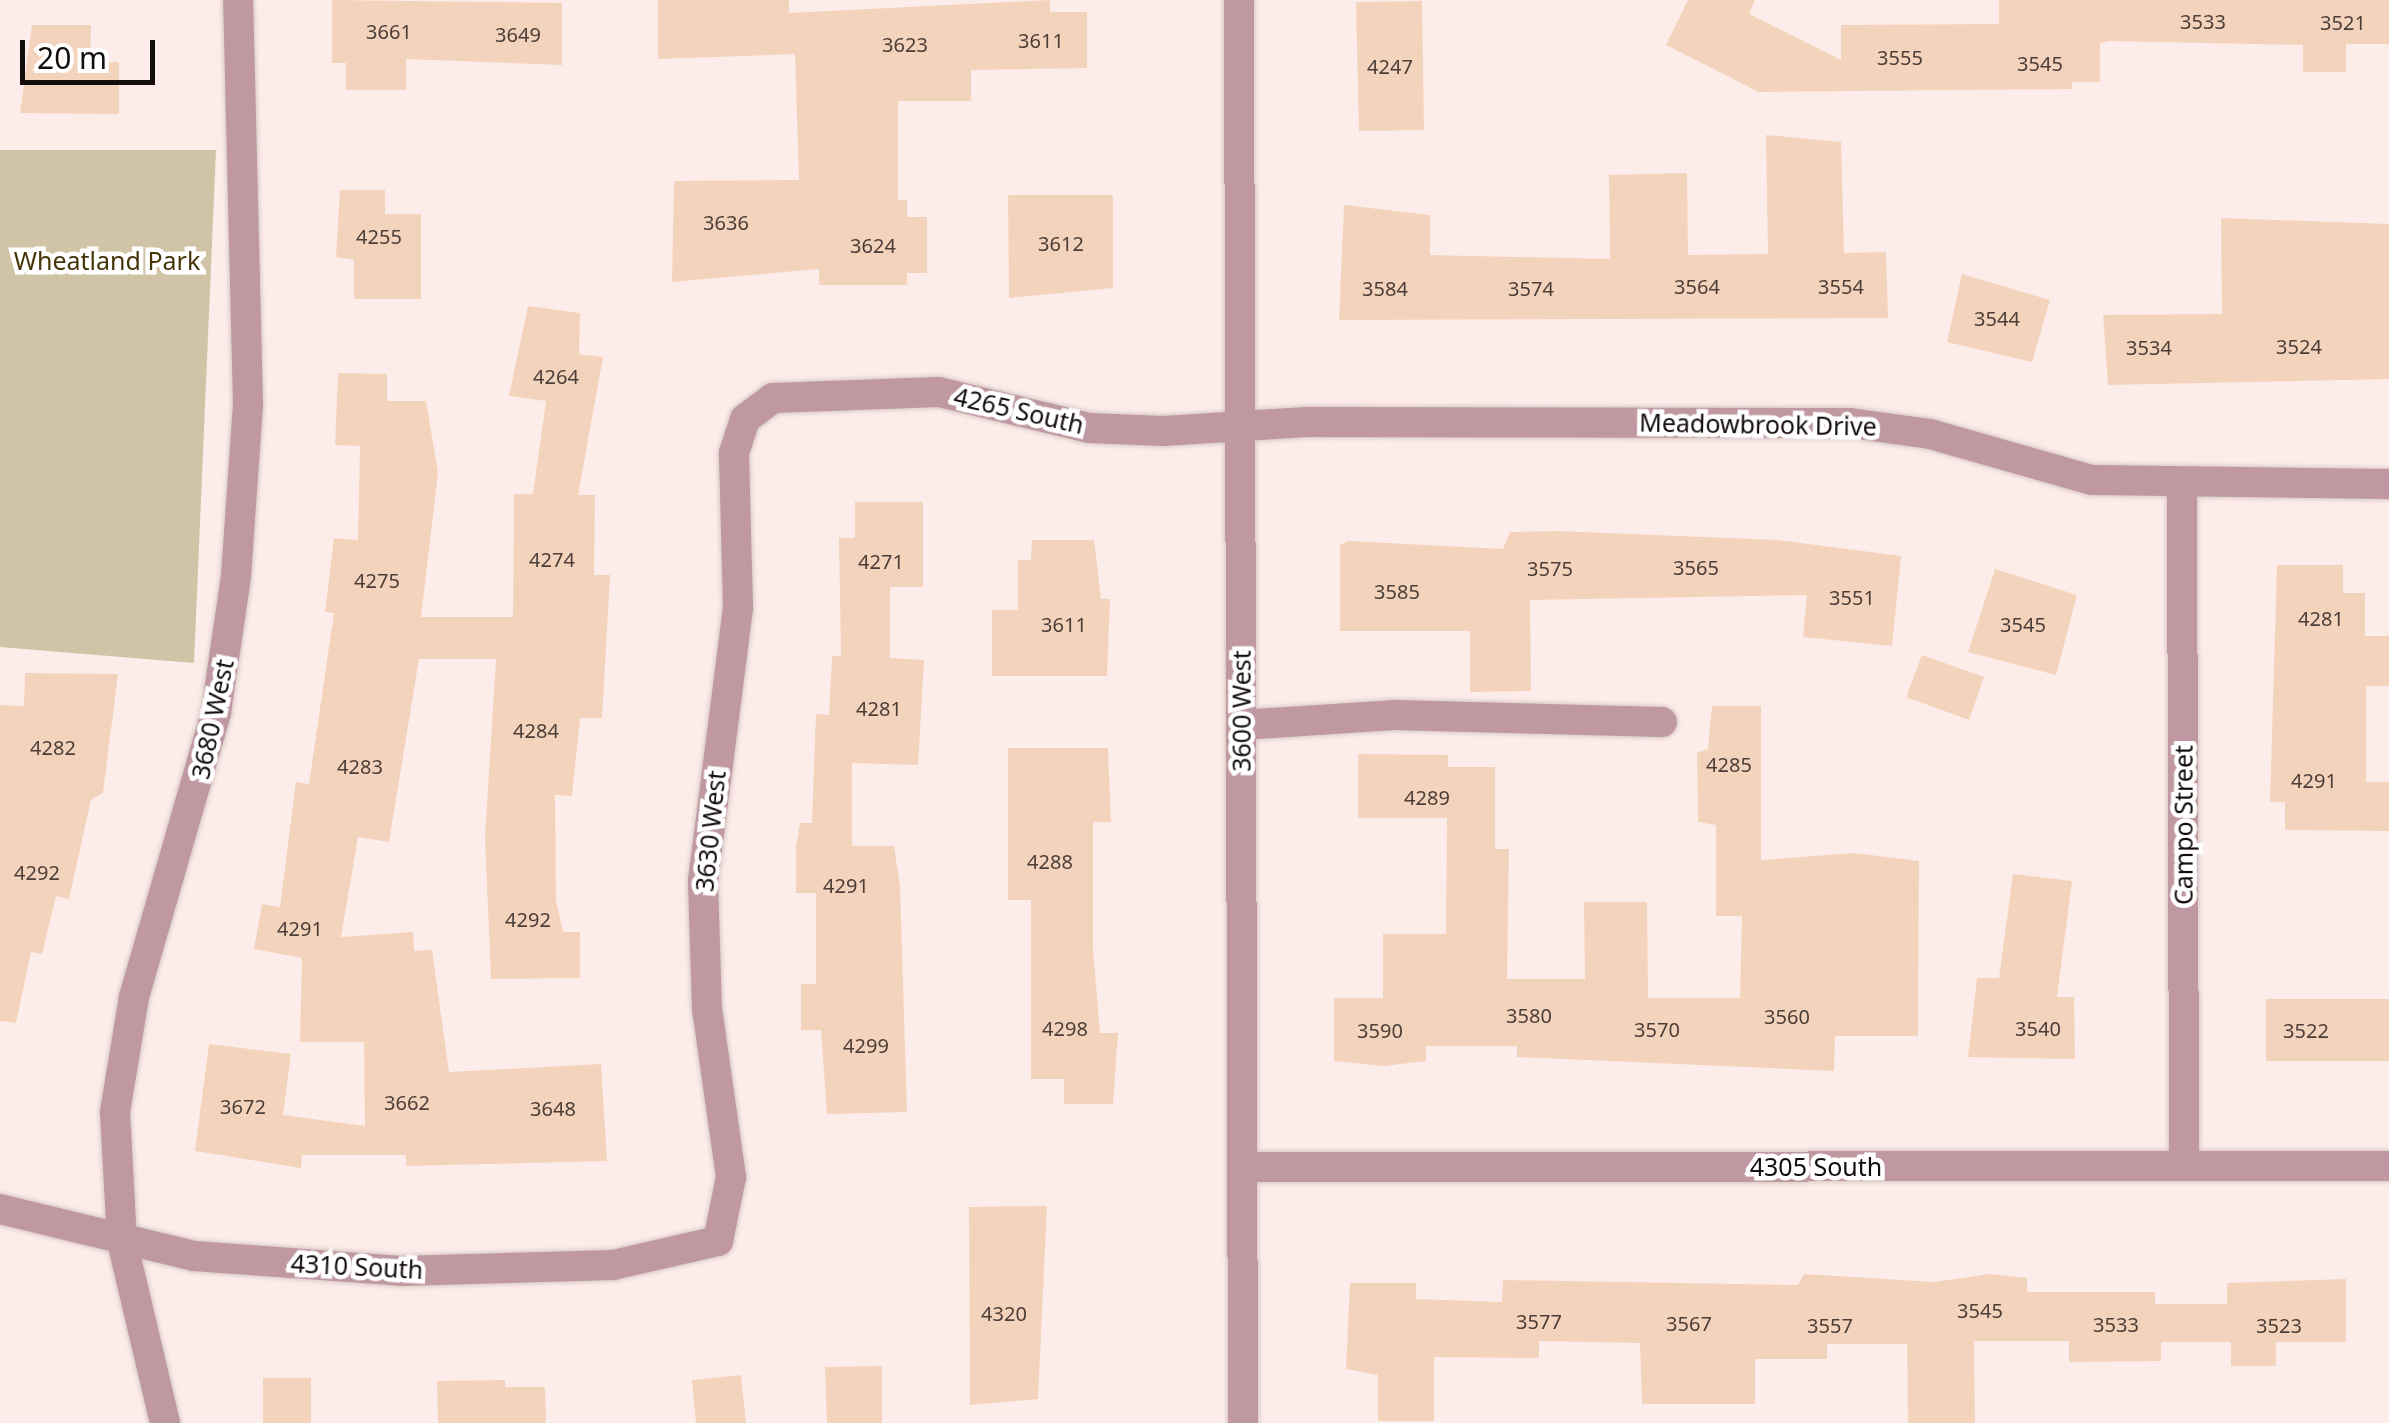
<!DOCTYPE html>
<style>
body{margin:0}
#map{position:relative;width:2389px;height:1423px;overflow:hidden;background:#fdedea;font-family:"Noto Sans",sans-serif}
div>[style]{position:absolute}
.green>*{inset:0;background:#d1c3a5}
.building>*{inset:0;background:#f4d3bc}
.roads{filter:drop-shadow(0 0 2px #d8c9c6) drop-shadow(0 0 2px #d8c9c6)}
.minor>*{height:30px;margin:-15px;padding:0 15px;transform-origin:15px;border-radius:15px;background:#bf98a1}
span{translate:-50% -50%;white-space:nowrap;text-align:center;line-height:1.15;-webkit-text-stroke:9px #fff;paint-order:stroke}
.number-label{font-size:20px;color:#4b3e38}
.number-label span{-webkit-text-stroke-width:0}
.park-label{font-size:25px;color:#47350a}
.street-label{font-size:25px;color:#130d0c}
.scale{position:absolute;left:20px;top:40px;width:135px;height:45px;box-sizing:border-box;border:5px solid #130d0c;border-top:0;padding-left:12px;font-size:30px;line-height:35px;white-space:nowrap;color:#130d0c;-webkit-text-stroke:8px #fff;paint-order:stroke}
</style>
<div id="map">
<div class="green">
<i style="clip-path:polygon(0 150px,216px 150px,194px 663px,0 647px)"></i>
</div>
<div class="building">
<i style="clip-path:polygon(332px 0,562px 3px,562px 65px,406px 59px,406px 90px,346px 90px,346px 63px,332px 63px)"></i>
<i style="clip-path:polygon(658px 0,789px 0,789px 13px,1050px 0,1050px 12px,1087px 12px,1087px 68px,971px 70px,971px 101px,898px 101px,898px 200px,907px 200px,907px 217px,927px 217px,927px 273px,907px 273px,907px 285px,819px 285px,819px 269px,672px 282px,674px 181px,799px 180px,795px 54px,658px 59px)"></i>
<i style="clip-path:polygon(1688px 0,1755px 0,1749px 14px,1841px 60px,1841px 25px,1999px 24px,1999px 0,2389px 0,2389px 44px,2346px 44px,2346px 72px,2303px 72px,2303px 45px,2110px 41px,2100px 43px,2100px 82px,2072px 82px,2072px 89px,1759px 92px,1666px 45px)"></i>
<i style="clip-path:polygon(1422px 1px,1424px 130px,1359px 131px,1356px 2px)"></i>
<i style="clip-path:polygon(32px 25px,91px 25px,90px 62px,119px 62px,119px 114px,20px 113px)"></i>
<i style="clip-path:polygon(1766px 135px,1841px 142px,1844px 253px,1886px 252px,1888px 318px,1339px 320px,1344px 205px,1430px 215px,1430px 255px,1610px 259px,1609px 175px,1687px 173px,1688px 255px,1768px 254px)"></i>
<i style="clip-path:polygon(340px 190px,385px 190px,385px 214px,421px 214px,421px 299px,354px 299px,354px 260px,336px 257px)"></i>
<i style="clip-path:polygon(1008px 195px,1113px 195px,1113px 288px,1009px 298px)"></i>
<i style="clip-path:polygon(2221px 218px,2389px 224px,2389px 379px,2108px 385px,2103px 315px,2222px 314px)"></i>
<i style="clip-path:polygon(1962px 274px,2050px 300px,2032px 362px,1947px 342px)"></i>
<i style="clip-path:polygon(528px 306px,580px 313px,579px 354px,603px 357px,578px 495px,595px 495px,594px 575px,610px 575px,602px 718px,580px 718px,572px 796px,555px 795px,556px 900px,563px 932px,580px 932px,580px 978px,491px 979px,485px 837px,496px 659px,419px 659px,389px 842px,358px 837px,341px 937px,413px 932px,414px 951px,432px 950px,449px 1072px,601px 1064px,607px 1161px,406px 1166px,406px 1155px,302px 1155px,301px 1168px,195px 1151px,209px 1044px,291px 1054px,283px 1115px,365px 1126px,364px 1042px,300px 1042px,302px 958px,254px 949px,262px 904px,280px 907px,296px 782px,309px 784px,334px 613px,325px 612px,334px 538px,358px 540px,360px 446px,335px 445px,338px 373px,387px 374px,387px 401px,426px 401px,438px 473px,421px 617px,513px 617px,514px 494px,533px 494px,546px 401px,509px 396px)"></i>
<i style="clip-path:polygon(855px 502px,923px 502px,923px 587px,890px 587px,890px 658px,924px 660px,918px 765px,852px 763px,852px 846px,894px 846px,900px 886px,907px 1112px,827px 1114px,821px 1030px,801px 1030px,801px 984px,816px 984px,816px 893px,796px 893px,796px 848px,800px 823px,812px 823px,816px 714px,829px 715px,832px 656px,841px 656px,839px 538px,855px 538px)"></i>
<i style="clip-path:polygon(1557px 531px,1778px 540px,1901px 556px,1892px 646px,1803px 637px,1807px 595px,1530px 600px,1531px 691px,1470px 692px,1470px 631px,1340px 631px,1340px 545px,1348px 541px,1503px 549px,1510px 532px)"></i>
<i style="clip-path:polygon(1032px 540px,1094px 540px,1101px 599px,1110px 599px,1107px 676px,992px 676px,992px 610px,1018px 610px,1018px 560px,1031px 560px)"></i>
<i style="clip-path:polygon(2277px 565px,2343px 565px,2343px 593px,2365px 593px,2365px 636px,2389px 636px,2389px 686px,2366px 686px,2366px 782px,2389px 782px,2389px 831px,2285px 830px,2285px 802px,2270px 802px)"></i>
<i style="clip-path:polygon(1995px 569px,2077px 595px,2056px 675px,1968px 652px)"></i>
<i style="clip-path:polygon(1922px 655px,1984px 677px,1969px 720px,1906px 697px)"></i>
<i style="clip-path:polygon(25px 673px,118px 674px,103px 793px,91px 800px,69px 899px,56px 896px,42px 954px,31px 952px,16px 1023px,0 1021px,0 705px,24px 706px)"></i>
<i style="clip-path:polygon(1712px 706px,1761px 706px,1761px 860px,1854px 853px,1919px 861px,1918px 1036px,1835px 1036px,1834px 1071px,1517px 1057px,1517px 1046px,1426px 1046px,1426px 1061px,1384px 1066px,1334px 1061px,1334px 998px,1383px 998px,1383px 934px,1446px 934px,1447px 818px,1358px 818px,1358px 754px,1448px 755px,1448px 767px,1495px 767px,1495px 849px,1509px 849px,1507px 979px,1585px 979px,1584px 902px,1647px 902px,1648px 998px,1740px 998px,1742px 916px,1716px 916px,1716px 825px,1698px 822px,1697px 753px,1708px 749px)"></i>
<i style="clip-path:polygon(1008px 748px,1108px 748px,1111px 822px,1093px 822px,1093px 949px,1100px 1033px,1118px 1033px,1113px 1104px,1064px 1104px,1064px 1079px,1031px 1079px,1031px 900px,1008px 900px)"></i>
<i style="clip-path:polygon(2013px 874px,2072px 881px,2057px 997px,2074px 997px,2075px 1059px,1968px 1057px,1977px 978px,1999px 978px)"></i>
<i style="clip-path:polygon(2266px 999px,2389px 999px,2389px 1061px,2266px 1061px)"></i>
<i style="clip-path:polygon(1047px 1206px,1038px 1399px,970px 1405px,969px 1207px)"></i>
<i style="clip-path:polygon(1804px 1274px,1934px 1282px,1990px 1274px,2027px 1278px,2027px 1292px,2155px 1292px,2155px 1304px,2227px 1304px,2227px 1283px,2346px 1279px,2346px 1342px,2276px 1342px,2276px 1366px,2231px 1366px,2231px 1342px,2161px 1342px,2161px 1361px,2069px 1362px,2069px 1341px,1974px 1341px,1975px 1423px,1908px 1423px,1907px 1344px,1827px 1344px,1827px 1359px,1755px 1359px,1755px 1404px,1642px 1404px,1640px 1343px,1539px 1341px,1539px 1358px,1434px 1357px,1434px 1421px,1378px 1421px,1378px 1375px,1346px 1369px,1350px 1283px,1416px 1283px,1416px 1299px,1502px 1302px,1503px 1280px,1798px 1285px)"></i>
<i style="clip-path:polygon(882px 1366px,882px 1423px,827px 1423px,825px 1367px)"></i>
<i style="clip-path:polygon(741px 1375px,746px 1423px,696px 1423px,692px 1380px)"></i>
<i style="clip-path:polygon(263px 1378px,311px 1378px,311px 1423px,263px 1423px)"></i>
<i style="clip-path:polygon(505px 1380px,505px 1387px,545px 1387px,546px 1423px,438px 1423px,437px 1381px)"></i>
</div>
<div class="roads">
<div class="minor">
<i style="left:1239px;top:0;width:1423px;rotate:89.84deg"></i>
<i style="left:2182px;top:484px;width:682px;rotate:89.83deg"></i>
<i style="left:1241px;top:725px;width:153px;rotate:-3.7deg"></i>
<i style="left:1394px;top:715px;width:268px;rotate:1.5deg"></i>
<i style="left:1242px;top:1167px;width:1147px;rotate:-0.05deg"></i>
<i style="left:0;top:1209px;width:200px;rotate:13.6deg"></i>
<i style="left:194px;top:1256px;width:208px;rotate:4.1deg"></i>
<i style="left:401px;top:1271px;width:212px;rotate:-1.6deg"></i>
<i style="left:613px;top:1265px;width:108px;rotate:-12.9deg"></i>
<i style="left:718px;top:1241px;width:65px;rotate:-78.5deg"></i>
<i style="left:731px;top:1177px;width:170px;rotate:-98.1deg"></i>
<i style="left:707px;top:1009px;width:128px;rotate:-91.8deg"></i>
<i style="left:703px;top:881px;width:276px;rotate:-82.7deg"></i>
<i style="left:738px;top:607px;width:154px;rotate:-91.5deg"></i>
<i style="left:734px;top:453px;width:36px;rotate:-72deg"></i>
<i style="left:745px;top:419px;width:35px;rotate:-37deg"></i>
<i style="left:773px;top:398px;width:166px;rotate:-2.1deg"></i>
<i style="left:939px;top:392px;width:154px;rotate:13.5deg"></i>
<i style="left:1089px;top:428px;width:74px;rotate:2.3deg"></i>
<i style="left:1163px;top:431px;width:144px;rotate:-3.6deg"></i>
<i style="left:1307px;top:422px;width:543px;rotate:0.11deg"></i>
<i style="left:1850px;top:423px;width:81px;rotate:7.8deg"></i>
<i style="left:1930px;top:434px;width:168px;rotate:15.9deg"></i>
<i style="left:2092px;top:480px;width:297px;rotate:0.8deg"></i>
<i style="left:165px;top:1423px;width:187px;rotate:-103.3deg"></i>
<i style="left:122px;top:1241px;width:129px;rotate:-93.1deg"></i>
<i style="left:115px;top:1112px;width:117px;rotate:-80.6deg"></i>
<i style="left:134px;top:997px;width:297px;rotate:-73.9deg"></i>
<i style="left:216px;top:712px;width:137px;rotate:-81.6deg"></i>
<i style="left:236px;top:576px;width:171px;rotate:-86deg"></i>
<i style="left:248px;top:405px;width:405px;rotate:-91.4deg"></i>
</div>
</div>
<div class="number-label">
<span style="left:2203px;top:21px">3533</span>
<span style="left:2343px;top:22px">3521</span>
<span style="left:389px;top:31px">3661</span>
<span style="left:518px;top:34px">3649</span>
<span style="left:1041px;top:40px">3611</span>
<span style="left:905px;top:44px">3623</span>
<span style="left:1900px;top:57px">3555</span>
<span style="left:2040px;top:63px">3545</span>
<span style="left:1390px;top:66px">4247</span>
<span style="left:726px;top:222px">3636</span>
<span style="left:379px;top:236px">4255</span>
<span style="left:1061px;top:243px">3612</span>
<span style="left:873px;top:245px">3624</span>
<span style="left:1697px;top:286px">3564</span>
<span style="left:1841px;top:286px">3554</span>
<span style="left:1385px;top:288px">3584</span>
<span style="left:1531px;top:288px">3574</span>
<span style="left:1997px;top:318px">3544</span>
<span style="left:2299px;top:346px">3524</span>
<span style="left:2149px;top:347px">3534</span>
<span style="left:556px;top:376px">4264</span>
<span style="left:552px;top:559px">4274</span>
<span style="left:881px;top:561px">4271</span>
<span style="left:1696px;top:567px">3565</span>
<span style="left:1550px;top:568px">3575</span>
<span style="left:377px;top:580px">4275</span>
<span style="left:1397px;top:591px">3585</span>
<span style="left:1852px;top:597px">3551</span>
<span style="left:2321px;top:618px">4281</span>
<span style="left:1064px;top:624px">3611</span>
<span style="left:2023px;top:624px">3545</span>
<span style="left:879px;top:708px">4281</span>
<span style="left:536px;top:730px">4284</span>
<span style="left:53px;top:747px">4282</span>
<span style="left:1729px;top:764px">4285</span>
<span style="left:360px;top:766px">4283</span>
<span style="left:2314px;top:780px">4291</span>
<span style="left:1427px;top:797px">4289</span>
<span style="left:1050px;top:861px">4288</span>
<span style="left:37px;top:872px">4292</span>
<span style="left:846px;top:885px">4291</span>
<span style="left:528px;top:919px">4292</span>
<span style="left:300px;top:928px">4291</span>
<span style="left:1529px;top:1015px">3580</span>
<span style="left:1787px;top:1016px">3560</span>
<span style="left:1065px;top:1028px">4298</span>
<span style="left:2038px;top:1028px">3540</span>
<span style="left:1657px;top:1029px">3570</span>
<span style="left:1380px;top:1030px">3590</span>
<span style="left:2306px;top:1030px">3522</span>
<span style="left:866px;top:1045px">4299</span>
<span style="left:407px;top:1102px">3662</span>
<span style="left:243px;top:1106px">3672</span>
<span style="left:553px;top:1108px">3648</span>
<span style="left:1980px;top:1310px">3545</span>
<span style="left:1004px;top:1313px">4320</span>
<span style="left:1539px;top:1321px">3577</span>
<span style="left:1689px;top:1323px">3567</span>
<span style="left:2116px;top:1324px">3533</span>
<span style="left:1830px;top:1325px">3557</span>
<span style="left:2279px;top:1325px">3523</span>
</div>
<div class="park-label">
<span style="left:107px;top:260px">Wheatland Park</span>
</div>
<div class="street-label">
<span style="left:1019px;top:410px;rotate:13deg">4265 South</span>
<span style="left:1758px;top:424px;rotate:1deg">Meadowbrook Drive</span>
<span style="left:1241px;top:711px;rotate:-90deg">3600 West</span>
<span style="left:212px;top:719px;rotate:-78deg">3680 West</span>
<span style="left:2183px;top:825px;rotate:-90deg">Campo Street</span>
<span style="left:710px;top:831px;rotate:-84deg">3630 West</span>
<span style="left:1816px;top:1166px">4305 South</span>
<span style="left:357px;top:1266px;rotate:3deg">4310 South</span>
</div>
<div class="scale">20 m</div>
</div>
